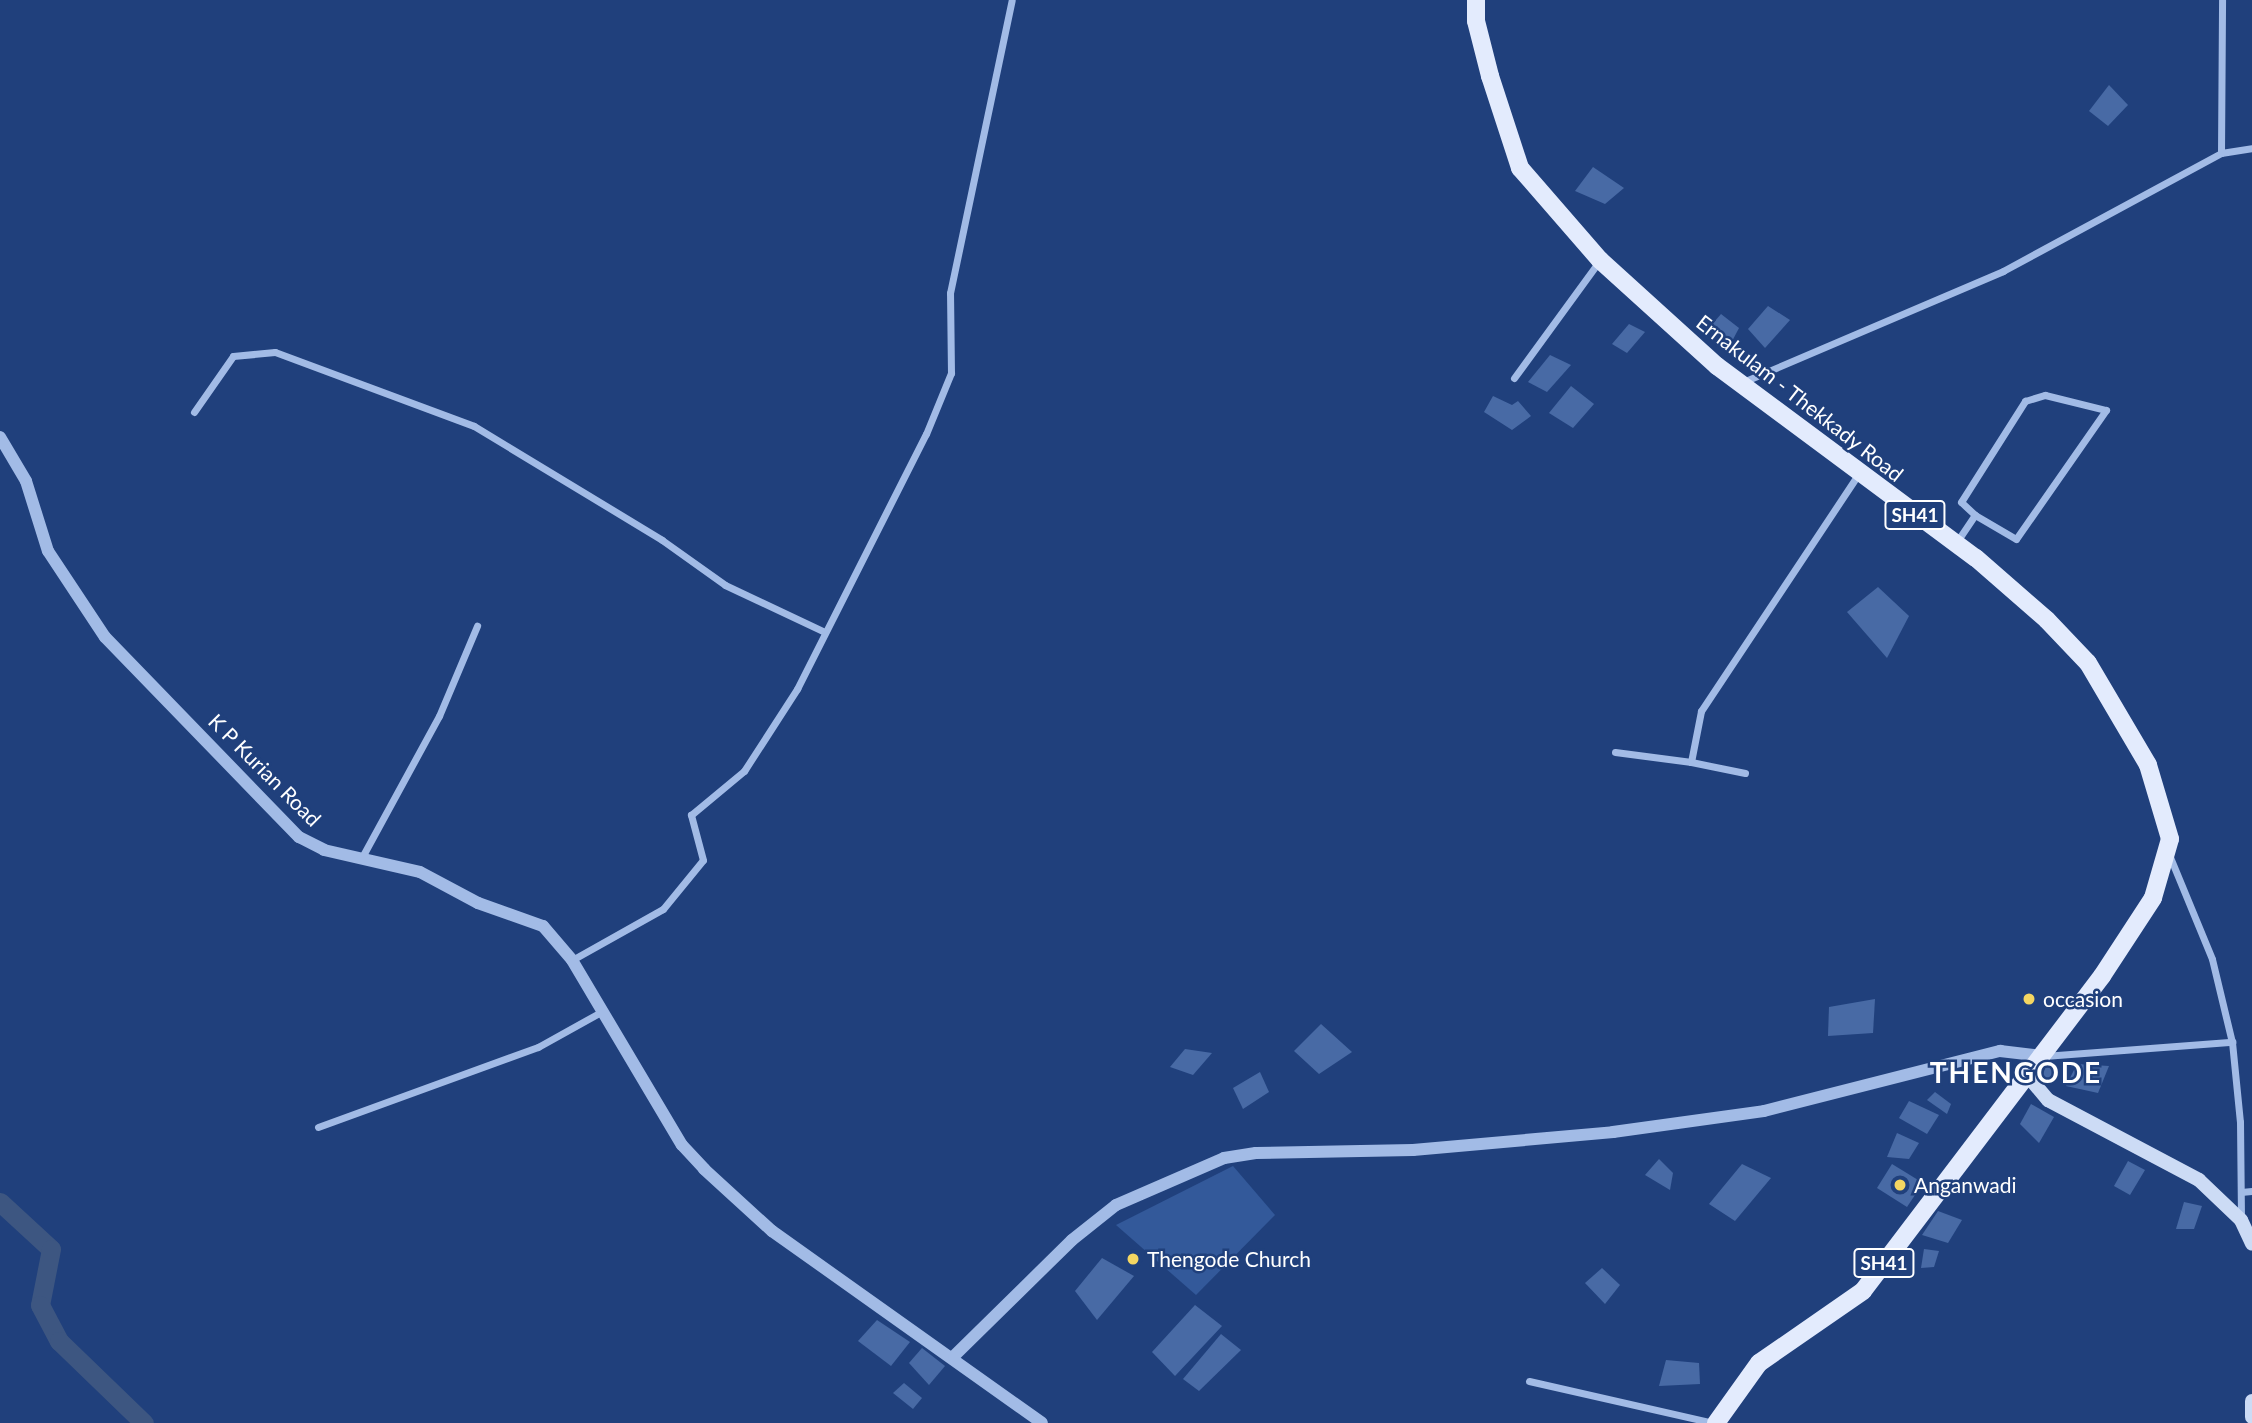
<!DOCTYPE html>
<style>
body{margin:0}
#map{position:relative;width:2252px;height:1423px;overflow:hidden;background:#20407c;font-family:Lato,sans-serif}
div>[style]{position:absolute}
.green>*{inset:0;background:#33599a}
.canal>*{height:19px;margin:-9.5px;padding:0 9.5px;transform-origin:9.5px;border-radius:9.5px;background:#3d5681}
.building>*{inset:0;background:#486aa5}
.minor>*{height:7px;margin:-3.5px;padding:0 3.5px;transform-origin:3.5px;border-radius:3.5px;background:#a2bbe6}
.tertiary>*{height:12px;margin:-6px;padding:0 6px;transform-origin:6px;border-radius:6px;background:#a2bbe6}
.secondary>*{height:14px;margin:-7px;padding:0 7px;transform-origin:7px;border-radius:7px;background:#ccdbf5}
.primary>*{height:18px;margin:-9px;padding:0 9px;transform-origin:9px;border-radius:9px;background:#e3ebfd}
.dots>*{width:19px;height:19px;translate:-50% -50%;box-sizing:border-box;border:4px solid #20407c;border-radius:50%}
span{translate:-50% -50%;white-space:nowrap;text-align:center;line-height:1.15;-webkit-text-stroke:5px #20407c;paint-order:stroke}
.shield-label span{padding:2px 5px;background:#20407c;border:2px solid;border-radius:5px;-webkit-text-stroke-width:0}
.shield-label{font-size:19px;color:#fff;font-weight:700}
.street-label{font-size:21px;color:#fff}
.poi-label{font-size:21px;color:#fff}
.left{translate:0 -50%;text-align:left}
.district-label{font-size:28px;color:#fff;font-weight:700;letter-spacing:2px}
</style>
<div id="map">
<div class="green">
<i style="clip-path:polygon(1233px 1166px,1275px 1215px,1196px 1295px,1116px 1225px)"></i>
</div>
<div class="canal">
<i style="left:0;top:1202px;width:69px;rotate:42.7deg"></i>
<i style="left:51px;top:1249px;width:57px;rotate:101.1deg"></i>
<i style="left:40px;top:1305px;width:41px;rotate:62.2deg"></i>
<i style="left:59px;top:1341px;width:118px;rotate:44deg"></i>
</div>
<div class="building">
<i style="clip-path:polygon(2109px 85px,2128px 105px,2108px 126px,2089px 111px)"></i>
<i style="clip-path:polygon(1593px 167px,1624px 188px,1605px 204px,1575px 191px)"></i>
<i style="clip-path:polygon(1768px 306px,1790px 320px,1765px 348px,1748px 329px)"></i>
<i style="clip-path:polygon(1721px 314px,1739px 328px,1729px 347px,1709px 328px)"></i>
<i style="clip-path:polygon(1629px 324px,1645px 332px,1627px 353px,1612px 344px)"></i>
<i style="clip-path:polygon(1550px 355px,1571px 365px,1547px 392px,1528px 382px)"></i>
<i style="clip-path:polygon(1571px 386px,1594px 404px,1573px 428px,1549px 413px)"></i>
<i style="clip-path:polygon(1493px 396px,1512px 405px,1518px 401px,1531px 416px,1512px 430px,1484px 412px)"></i>
<i style="clip-path:polygon(1878px 587px,1909px 616px,1887px 658px,1847px 612px)"></i>
<i style="clip-path:polygon(1875px 999px,1873px 1033px,1828px 1036px,1829px 1007px)"></i>
<i style="clip-path:polygon(1321px 1024px,1352px 1052px,1319px 1074px,1294px 1051px)"></i>
<i style="clip-path:polygon(1185px 1049px,1212px 1053px,1193px 1075px,1170px 1067px)"></i>
<i style="clip-path:polygon(2047px 1063px,2059px 1067px,2055px 1080px,2042px 1077px)"></i>
<i style="clip-path:polygon(2077px 1064px,2109px 1066px,2098px 1093px,2066px 1086px)"></i>
<i style="clip-path:polygon(1260px 1072px,1269px 1092px,1243px 1109px,1233px 1088px)"></i>
<i style="clip-path:polygon(1935px 1092px,1951px 1104px,1947px 1114px,1927px 1100px)"></i>
<i style="clip-path:polygon(1909px 1101px,1939px 1115px,1927px 1134px,1899px 1118px)"></i>
<i style="clip-path:polygon(2031px 1104px,2054px 1117px,2039px 1143px,2020px 1124px)"></i>
<i style="clip-path:polygon(1897px 1133px,1919px 1143px,1909px 1159px,1887px 1157px)"></i>
<i style="clip-path:polygon(1659px 1159px,1673px 1173px,1670px 1190px,1645px 1175px)"></i>
<i style="clip-path:polygon(2128px 1161px,2145px 1170px,2130px 1195px,2114px 1186px)"></i>
<i style="clip-path:polygon(1742px 1164px,1771px 1178px,1735px 1221px,1709px 1204px)"></i>
<i style="clip-path:polygon(1892px 1164px,1923px 1183px,1907px 1207px,1877px 1188px)"></i>
<i style="clip-path:polygon(2184px 1202px,2202px 1206px,2194px 1229px,2176px 1229px)"></i>
<i style="clip-path:polygon(1938px 1211px,1962px 1220px,1948px 1243px,1922px 1235px)"></i>
<i style="clip-path:polygon(1924px 1249px,1939px 1251px,1934px 1267px,1921px 1268px)"></i>
<i style="clip-path:polygon(1102px 1258px,1134px 1276px,1097px 1320px,1075px 1291px)"></i>
<i style="clip-path:polygon(1602px 1268px,1620px 1285px,1605px 1304px,1585px 1283px)"></i>
<i style="clip-path:polygon(1195px 1305px,1222px 1326px,1175px 1376px,1152px 1352px)"></i>
<i style="clip-path:polygon(877px 1320px,910px 1342px,891px 1366px,858px 1341px)"></i>
<i style="clip-path:polygon(1221px 1334px,1241px 1350px,1199px 1391px,1183px 1379px)"></i>
<i style="clip-path:polygon(922px 1348px,945px 1366px,929px 1385px,909px 1363px)"></i>
<i style="clip-path:polygon(1666px 1360px,1699px 1363px,1700px 1384px,1659px 1386px)"></i>
<i style="clip-path:polygon(904px 1383px,922px 1398px,913px 1409px,893px 1393px)"></i>
</div>
<div class="minor">
<i style="left:2221px;top:153px;width:31px;rotate:-9deg"></i>
<i style="left:1514px;top:378px;width:146px;rotate:-53.9deg"></i>
<i style="left:1743px;top:382px;width:283px;rotate:-23.1deg"></i>
<i style="left:2003px;top:271px;width:248px;rotate:-28.4deg"></i>
<i style="left:2221px;top:153px;width:153px;rotate:-89.6deg"></i>
<i style="left:194px;top:412px;width:68px;rotate:-55.1deg"></i>
<i style="left:233px;top:356px;width:42px;rotate:-5.4deg"></i>
<i style="left:275px;top:352px;width:212px;rotate:20.4deg"></i>
<i style="left:474px;top:426px;width:220px;rotate:31.2deg"></i>
<i style="left:662px;top:540px;width:77px;rotate:35.5deg"></i>
<i style="left:725px;top:585px;width:110px;rotate:25.2deg"></i>
<i style="left:1956px;top:543px;width:34px;rotate:-56deg"></i>
<i style="left:1975px;top:515px;width:19px;rotate:-137deg"></i>
<i style="left:1961px;top:502px;width:120px;rotate:-57.6deg"></i>
<i style="left:2025px;top:401px;width:21px;rotate:-17deg"></i>
<i style="left:2045px;top:395px;width:63px;rotate:13.8deg"></i>
<i style="left:2106px;top:410px;width:157px;rotate:124.9deg"></i>
<i style="left:2016px;top:539px;width:48px;rotate:-149.7deg"></i>
<i style="left:1615px;top:752px;width:77px;rotate:7.5deg"></i>
<i style="left:1745px;top:773px;width:55px;rotate:-168.5deg"></i>
<i style="left:1691px;top:762px;width:52px;rotate:-78.9deg"></i>
<i style="left:1701px;top:711px;width:283px;rotate:-56.4deg"></i>
<i style="left:2170px;top:857px;width:110px;rotate:67.6deg"></i>
<i style="left:2212px;top:959px;width:85px;rotate:76.5deg"></i>
<i style="left:2232px;top:1042px;width:80px;rotate:84.3deg"></i>
<i style="left:2240px;top:1122px;width:97px;rotate:89.4deg"></i>
<i style="left:361px;top:859px;width:163px;rotate:-61.4deg"></i>
<i style="left:439px;top:716px;width:98px;rotate:-67.1deg"></i>
<i style="left:572px;top:960px;width:104px;rotate:-29.3deg"></i>
<i style="left:663px;top:909px;width:63px;rotate:-50.8deg"></i>
<i style="left:703px;top:860px;width:47px;rotate:-104.9deg"></i>
<i style="left:691px;top:815px;width:69px;rotate:-39.7deg"></i>
<i style="left:744px;top:771px;width:98px;rotate:-57.1deg"></i>
<i style="left:797px;top:689px;width:286px;rotate:-63.2deg"></i>
<i style="left:926px;top:434px;width:66px;rotate:-67.7deg"></i>
<i style="left:951px;top:373px;width:80px;rotate:-90.7deg"></i>
<i style="left:950px;top:293px;width:299px;rotate:-78.1deg"></i>
<i style="left:2044px;top:1056px;width:189px;rotate:-4.3deg"></i>
<i style="left:318px;top:1127px;width:234px;rotate:-20deg"></i>
<i style="left:538px;top:1047px;width:70px;rotate:-29.1deg"></i>
<i style="left:2241px;top:1192px;width:11px;rotate:-5deg"></i>
<i style="left:1529px;top:1381px;width:190px;rotate:12.8deg"></i>
</div>
<div class="tertiary">
<i style="left:0;top:437px;width:51px;rotate:59.4deg"></i>
<i style="left:26px;top:481px;width:73px;rotate:72.6deg"></i>
<i style="left:48px;top:551px;width:103px;rotate:56.5deg"></i>
<i style="left:105px;top:637px;width:279px;rotate:45.9deg"></i>
<i style="left:299px;top:837px;width:28px;rotate:27deg"></i>
<i style="left:324px;top:850px;width:98px;rotate:12.9deg"></i>
<i style="left:420px;top:872px;width:66px;rotate:28.1deg"></i>
<i style="left:478px;top:903px;width:69px;rotate:19.5deg"></i>
<i style="left:543px;top:926px;width:45px;rotate:49.5deg"></i>
<i style="left:572px;top:960px;width:215px;rotate:59.3deg"></i>
<i style="left:682px;top:1145px;width:33px;rotate:47deg"></i>
<i style="left:704px;top:1169px;width:92px;rotate:42.4deg"></i>
<i style="left:772px;top:1231px;width:331px;rotate:35.4deg"></i>
<i style="left:954px;top:1356px;width:165px;rotate:-44.5deg"></i>
<i style="left:1072px;top:1240px;width:56px;rotate:-38.5deg"></i>
<i style="left:1116px;top:1205px;width:118px;rotate:-23.5deg"></i>
<i style="left:1224px;top:1158px;width:32px;rotate:-9deg"></i>
<i style="left:1256px;top:1153px;width:157px;rotate:-1.1deg"></i>
<i style="left:1413px;top:1150px;width:201px;rotate:-5.1deg"></i>
<i style="left:1613px;top:1132px;width:152px;rotate:-7.9deg"></i>
<i style="left:1764px;top:1111px;width:244px;rotate:-14.3deg"></i>
<i style="left:2000px;top:1051px;width:43px;rotate:6.6deg"></i>
</div>
<div class="secondary">
<i style="left:2027px;top:1075px;width:33px;rotate:50deg"></i>
<i style="left:2048px;top:1100px;width:171px;rotate:27.9deg"></i>
<i style="left:2199px;top:1180px;width:58px;rotate:43.6deg"></i>
<i style="left:2241px;top:1220px;width:26px;rotate:65deg"></i>
<i style="left:2252px;top:1401px;width:16px;rotate:90deg"></i>
</div>
<div class="primary">
<i style="left:1476px;top:0;width:21px;rotate:90deg"></i>
<i style="left:1476px;top:21px;width:57px;rotate:75.7deg"></i>
<i style="left:1490px;top:76px;width:97px;rotate:71.9deg"></i>
<i style="left:1520px;top:168px;width:122px;rotate:49deg"></i>
<i style="left:1600px;top:260px;width:158px;rotate:42.2deg"></i>
<i style="left:1717px;top:366px;width:322px;rotate:36.6deg"></i>
<i style="left:1976px;top:558px;width:94px;rotate:41.1deg"></i>
<i style="left:2047px;top:620px;width:59px;rotate:46.4deg"></i>
<i style="left:2088px;top:663px;width:118px;rotate:59.5deg"></i>
<i style="left:2148px;top:765px;width:77px;rotate:73.4deg"></i>
<i style="left:2170px;top:839px;width:61px;rotate:106.1deg"></i>
<i style="left:2153px;top:898px;width:93px;rotate:123.2deg"></i>
<i style="left:2102px;top:976px;width:395px;rotate:127.2deg"></i>
<i style="left:1863px;top:1291px;width:126px;rotate:145.3deg"></i>
<i style="left:1759px;top:1363px;width:74px;rotate:125.6deg"></i>
</div>
<div class="dots">
<i style="left:2029px;top:999px;background:#f4d662"></i>
<i style="left:1900px;top:1185px;background:#f4d662"></i>
<i style="left:1133px;top:1259px;background:#f4d662"></i>
</div>
<div class="shield-label">
<span style="left:1915px;top:515px">SH41</span>
<span style="left:1884px;top:1263px">SH41</span>
</div>
<div class="street-label">
<span style="left:1800px;top:398px;rotate:38deg">Ernakulam - Thekkady Road</span>
<span style="left:265px;top:770px;rotate:45deg">K P Kurian Road</span>
</div>
<div class="poi-label">
<span class="left" style="left:2043px;top:999px">occasion</span>
<span class="left" style="left:1914px;top:1185px">Anganwadi</span>
<span class="left" style="left:1147px;top:1259px">Thengode Church</span>
</div>
<div class="district-label">
<span style="left:2016px;top:1072px">THENGODE</span>
</div>
</div>
